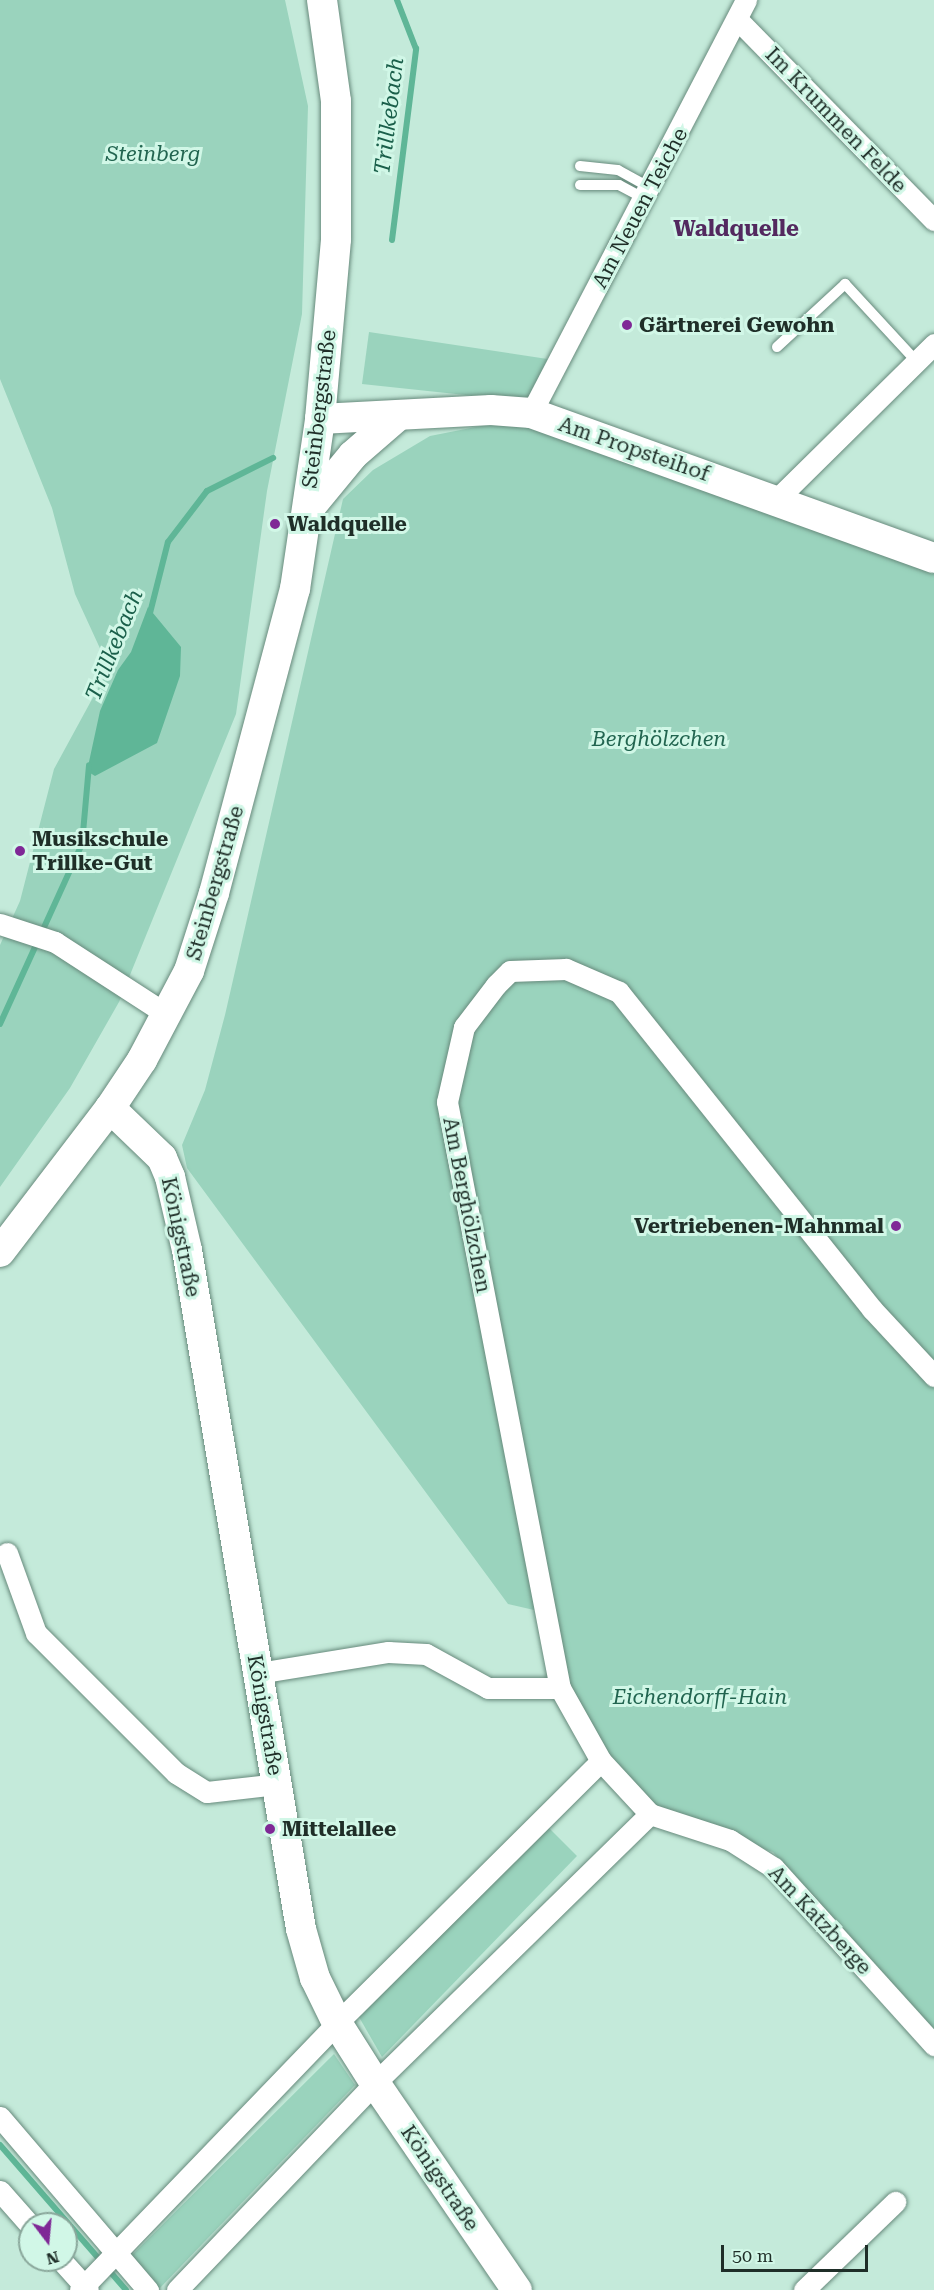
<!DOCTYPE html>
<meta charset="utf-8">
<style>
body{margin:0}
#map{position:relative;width:934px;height:2290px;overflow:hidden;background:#c4eada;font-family:"Roboto Serif",serif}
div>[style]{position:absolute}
.green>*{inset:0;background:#9ad3bd}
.water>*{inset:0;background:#5fb697}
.stream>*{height:6px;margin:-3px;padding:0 3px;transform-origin:3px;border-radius:3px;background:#5fb697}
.roads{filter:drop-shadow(0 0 2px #678a7c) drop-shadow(0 0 2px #678a7c)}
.lane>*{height:10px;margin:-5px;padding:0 5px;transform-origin:5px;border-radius:5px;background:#fff}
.street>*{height:21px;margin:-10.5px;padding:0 10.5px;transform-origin:10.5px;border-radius:10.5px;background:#fff}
.secondary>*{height:30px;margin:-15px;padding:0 15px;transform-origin:15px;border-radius:15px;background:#fff}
.dots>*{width:16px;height:16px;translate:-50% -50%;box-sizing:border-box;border:3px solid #d1f7e7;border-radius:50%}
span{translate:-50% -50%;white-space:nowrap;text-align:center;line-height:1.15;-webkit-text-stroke:6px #d1f7e7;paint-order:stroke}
.street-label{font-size:21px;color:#1f2e28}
.park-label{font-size:21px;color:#226550;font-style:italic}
.poi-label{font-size:21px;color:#1f2e28;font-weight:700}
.left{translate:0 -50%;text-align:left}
.right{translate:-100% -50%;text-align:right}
.water-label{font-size:22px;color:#1a5f4a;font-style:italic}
.neighbourhood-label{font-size:22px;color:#53295f;font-weight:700}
.north{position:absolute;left:18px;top:2212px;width:60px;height:60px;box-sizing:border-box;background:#d1f7e7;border:2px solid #8aa79b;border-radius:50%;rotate:164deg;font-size:16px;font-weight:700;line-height:24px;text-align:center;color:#1f2e28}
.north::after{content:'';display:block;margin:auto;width:21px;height:27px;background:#7f2896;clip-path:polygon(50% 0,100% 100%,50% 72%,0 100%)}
.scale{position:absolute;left:721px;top:2245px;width:147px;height:27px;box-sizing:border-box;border:3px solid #1f2e28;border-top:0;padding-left:8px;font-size:18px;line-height:21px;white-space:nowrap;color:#1f2e28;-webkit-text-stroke:4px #d1f7e7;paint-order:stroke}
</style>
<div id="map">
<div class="green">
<i style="clip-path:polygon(0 0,285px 0,308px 106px,302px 314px,267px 491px,236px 714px,119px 1002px,70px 1088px,0 1187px,0 945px,20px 901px,54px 769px,109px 668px,75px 594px,52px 508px,0 379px)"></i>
<i style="clip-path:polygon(369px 332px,554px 360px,531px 402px,362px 384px)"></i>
<i style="clip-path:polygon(522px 418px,934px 552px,934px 2035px,773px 1852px,651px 1812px,602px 1760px,562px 1687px,547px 1613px,508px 1604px,187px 1168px,182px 1145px,205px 1090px,225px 1015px,343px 499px,373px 470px,430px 436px)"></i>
<i style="clip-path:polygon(544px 1823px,577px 1856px,382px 2057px,359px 2017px)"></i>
<i style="clip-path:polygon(334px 2054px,355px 2085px,159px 2289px,130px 2257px)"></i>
</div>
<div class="water">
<i style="clip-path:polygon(148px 607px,181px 647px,180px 676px,157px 743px,95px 776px,87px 771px,100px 711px,118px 670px,131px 652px)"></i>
</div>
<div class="stream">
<i style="left:392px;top:240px;width:193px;rotate:-82.8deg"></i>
<i style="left:416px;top:49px;width:53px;rotate:-111.2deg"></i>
<i style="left:149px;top:617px;width:77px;rotate:-75.8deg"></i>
<i style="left:168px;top:542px;width:64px;rotate:-52.6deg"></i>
<i style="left:207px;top:491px;width:74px;rotate:-26.6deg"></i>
<i style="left:0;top:1024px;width:198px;rotate:-65.5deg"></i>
<i style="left:82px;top:844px;width:79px;rotate:-84.9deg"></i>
<i style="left:0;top:2145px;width:192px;rotate:49deg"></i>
</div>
<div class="roads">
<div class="lane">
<i style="left:580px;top:166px;width:38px;rotate:6deg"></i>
<i style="left:618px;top:170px;width:37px;rotate:29deg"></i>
<i style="left:580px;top:185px;width:39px"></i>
<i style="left:619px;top:185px;width:30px;rotate:28deg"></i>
<i style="left:777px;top:347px;width:93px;rotate:-42.8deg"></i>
<i style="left:845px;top:284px;width:105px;rotate:47.3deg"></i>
</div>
<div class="street">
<i style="left:738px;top:20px;width:280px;rotate:45.6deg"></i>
<i style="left:531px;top:413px;width:466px;rotate:-62.5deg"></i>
<i style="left:776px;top:500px;width:222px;rotate:-44.6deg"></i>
<i style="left:0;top:924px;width:58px;rotate:18.1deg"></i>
<i style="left:55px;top:942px;width:135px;rotate:32.9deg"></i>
<i style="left:934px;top:1376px;width:91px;rotate:-132.8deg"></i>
<i style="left:872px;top:1309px;width:406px;rotate:-128.6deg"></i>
<i style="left:619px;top:992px;width:58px;rotate:-156.5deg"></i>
<i style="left:566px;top:969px;width:56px;rotate:178deg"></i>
<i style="left:510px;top:971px;width:20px;rotate:135deg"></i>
<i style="left:496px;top:985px;width:53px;rotate:127.3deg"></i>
<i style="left:464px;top:1027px;width:77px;rotate:102.8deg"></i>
<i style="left:447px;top:1102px;width:597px;rotate:79.09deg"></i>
<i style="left:560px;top:1688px;width:84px;rotate:60.7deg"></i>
<i style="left:601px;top:1761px;width:72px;rotate:47.2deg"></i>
<i style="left:650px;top:1814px;width:84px;rotate:18deg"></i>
<i style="left:730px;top:1840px;width:52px;rotate:32.5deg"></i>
<i style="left:774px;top:1868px;width:239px;rotate:47.9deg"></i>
<i style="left:7px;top:1553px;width:85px;rotate:70.1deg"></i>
<i style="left:36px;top:1633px;width:198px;rotate:45deg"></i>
<i style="left:176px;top:1773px;width:36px;rotate:32deg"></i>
<i style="left:207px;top:1792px;width:70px;rotate:-6.5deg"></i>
<i style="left:258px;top:1673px;width:132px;rotate:-9.2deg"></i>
<i style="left:388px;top:1652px;width:38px;rotate:3deg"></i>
<i style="left:426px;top:1654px;width:71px;rotate:28.7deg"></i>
<i style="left:488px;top:1688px;width:72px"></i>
<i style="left:0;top:2117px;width:228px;rotate:49.5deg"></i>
<i style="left:0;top:2191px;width:45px;rotate:48.6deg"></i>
<i style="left:61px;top:2260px;width:40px;rotate:48deg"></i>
<i style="left:80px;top:2290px;width:371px;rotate:-46.1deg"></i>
<i style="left:337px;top:2023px;width:372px;rotate:-44.8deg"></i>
<i style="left:177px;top:2290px;width:286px;rotate:-46.3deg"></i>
<i style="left:375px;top:2083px;width:385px;rotate:-44.4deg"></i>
<i style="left:804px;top:2290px;width:127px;rotate:-44deg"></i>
</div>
<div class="secondary">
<i style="left:320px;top:419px;width:171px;rotate:-3deg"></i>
<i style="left:491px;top:410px;width:40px;rotate:4.3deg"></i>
<i style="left:531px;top:413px;width:428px;rotate:19.8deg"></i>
<i style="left:307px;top:511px;width:72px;rotate:-50.6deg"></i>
<i style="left:353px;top:455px;width:60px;rotate:-40.9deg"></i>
<i style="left:110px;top:1108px;width:72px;rotate:43.9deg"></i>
<i style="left:162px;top:1158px;width:21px;rotate:67deg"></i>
<i style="left:170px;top:1177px;width:75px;rotate:76.9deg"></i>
<i style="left:187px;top:1250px;width:689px;rotate:80.47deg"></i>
<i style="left:301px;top:1929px;width:51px;rotate:74.1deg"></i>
<i style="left:315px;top:1978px;width:50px;rotate:63.9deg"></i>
<i style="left:337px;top:2023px;width:71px;rotate:57.7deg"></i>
<i style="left:375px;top:2083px;width:251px;rotate:55.6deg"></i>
<i style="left:0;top:1252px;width:181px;rotate:-52.6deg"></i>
<i style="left:110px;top:1108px;width:58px;rotate:-56.3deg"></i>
<i style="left:142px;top:1060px;width:101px;rotate:-62.2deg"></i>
<i style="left:189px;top:971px;width:82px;rotate:-72.2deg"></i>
<i style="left:214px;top:893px;width:315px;rotate:-75.1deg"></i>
<i style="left:295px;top:589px;width:172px;rotate:-81.6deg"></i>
<i style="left:320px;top:419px;width:181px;rotate:-84.9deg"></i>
<i style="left:336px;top:239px;width:138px;rotate:-90deg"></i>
<i style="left:336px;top:101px;width:102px;rotate:-97.9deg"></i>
</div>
</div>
<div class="dots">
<i style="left:627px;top:325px;background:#7f2896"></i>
<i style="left:275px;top:524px;background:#7f2896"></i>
<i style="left:20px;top:851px;background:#7f2896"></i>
<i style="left:896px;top:1226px;background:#7f2896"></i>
<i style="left:270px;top:1829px;background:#7f2896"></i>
</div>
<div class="street-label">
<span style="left:836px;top:120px;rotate:46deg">Im Krummen Felde</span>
<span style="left:640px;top:208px;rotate:-62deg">Am Neuen Teiche</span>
<span style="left:319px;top:409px;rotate:-83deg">Steinbergstraße</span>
<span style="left:634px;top:449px;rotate:19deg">Am Propsteihof</span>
<span style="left:215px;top:883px;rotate:-74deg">Steinbergstraße</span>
<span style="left:467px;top:1205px;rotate:79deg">Am Berghölzchen</span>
<span style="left:181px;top:1237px;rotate:78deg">Königstraße</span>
<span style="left:265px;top:1715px;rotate:80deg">Königstraße</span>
<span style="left:820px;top:1920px;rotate:47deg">Am Katzberge</span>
<span style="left:440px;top:2178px;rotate:56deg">Königstraße</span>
</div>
<div class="park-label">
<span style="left:153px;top:154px">Steinberg</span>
<span style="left:659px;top:739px">Berghölzchen</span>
<span style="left:700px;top:1697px">Eichendorff-Hain</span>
</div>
<div class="poi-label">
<span class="left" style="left:639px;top:325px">Gärtnerei Gewohn</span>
<span class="left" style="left:287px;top:524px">Waldquelle</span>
<span class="left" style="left:32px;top:851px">Musikschule<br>Trillke-Gut</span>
<span class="right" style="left:884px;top:1226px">Vertriebenen-Mahnmal</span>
<span class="left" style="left:282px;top:1829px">Mittelallee</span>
</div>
<div class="water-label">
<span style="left:389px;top:116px;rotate:-83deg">Trillkebach</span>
<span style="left:114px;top:645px;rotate:-68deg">Trillkebach</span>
</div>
<div class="neighbourhood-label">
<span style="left:736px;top:229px">Waldquelle</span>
</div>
<div class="north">N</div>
<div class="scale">50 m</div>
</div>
